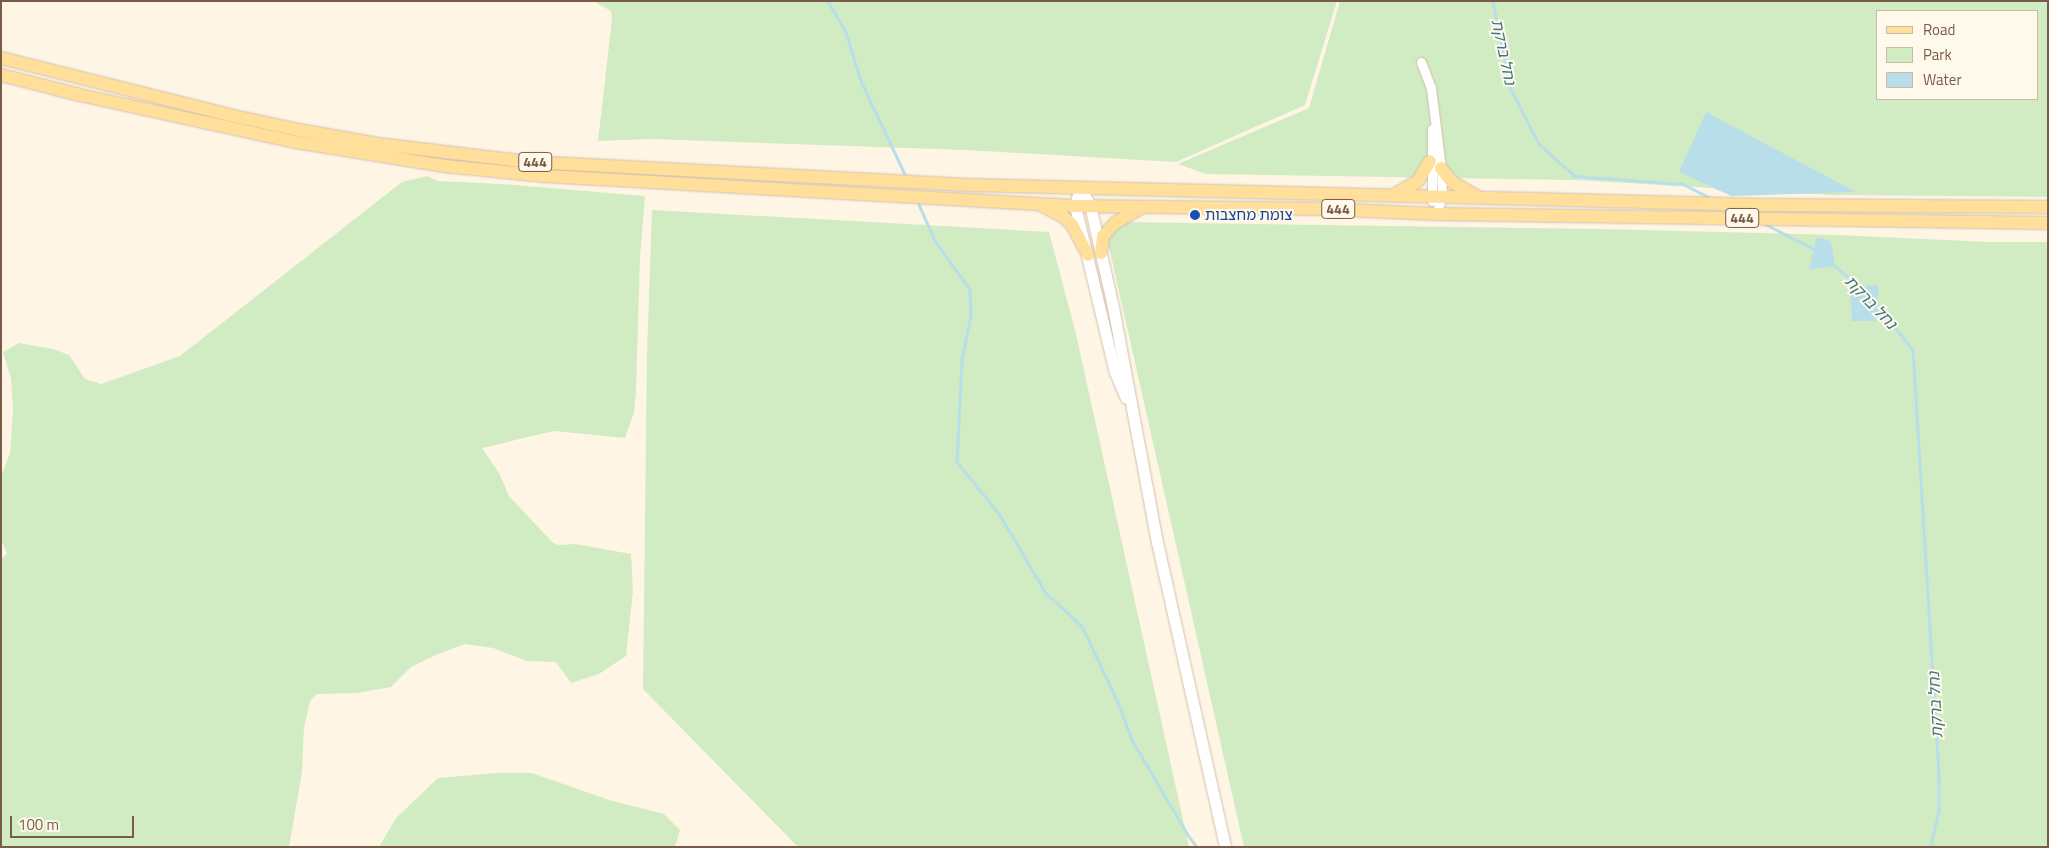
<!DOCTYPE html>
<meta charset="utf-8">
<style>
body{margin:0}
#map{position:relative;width:2049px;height:848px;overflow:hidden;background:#fef5e5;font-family:"Titillium Web","Noto Sans Hebrew",sans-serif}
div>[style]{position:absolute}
.green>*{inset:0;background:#d1ecc2}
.water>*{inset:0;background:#b8dfe9}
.stream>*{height:2.5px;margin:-1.25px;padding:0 1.25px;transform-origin:1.25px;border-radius:1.25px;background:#b8dfe9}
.roads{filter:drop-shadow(0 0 1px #d2c0ac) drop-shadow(0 0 1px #d2c0ac)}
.street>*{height:9px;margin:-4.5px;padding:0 4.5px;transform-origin:4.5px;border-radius:4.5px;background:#fff}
.secondary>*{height:11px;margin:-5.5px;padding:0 5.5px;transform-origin:5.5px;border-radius:5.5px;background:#fff}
.primary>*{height:12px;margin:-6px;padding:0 6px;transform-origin:6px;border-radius:6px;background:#ffdf9a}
.dots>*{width:14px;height:14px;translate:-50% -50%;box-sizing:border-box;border:2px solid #fff9ec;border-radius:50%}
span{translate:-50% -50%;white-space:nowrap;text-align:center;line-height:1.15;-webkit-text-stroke:4px #fff9ec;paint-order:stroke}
.shield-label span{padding:1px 4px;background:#fff9ec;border:1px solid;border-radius:4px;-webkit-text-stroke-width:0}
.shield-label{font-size:14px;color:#785c48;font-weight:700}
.transit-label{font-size:15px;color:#164399}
.left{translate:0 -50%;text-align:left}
.water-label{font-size:16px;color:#3d7686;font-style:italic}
.frame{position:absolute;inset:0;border:2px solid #785c48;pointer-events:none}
.legend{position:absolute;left:1876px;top:10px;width:162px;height:90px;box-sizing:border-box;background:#fff9ec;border:1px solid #c9baaa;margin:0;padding:6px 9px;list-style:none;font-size:15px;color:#785c48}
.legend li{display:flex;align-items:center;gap:10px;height:25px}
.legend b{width:25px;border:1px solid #c9baaa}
.scale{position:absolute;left:10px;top:816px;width:124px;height:22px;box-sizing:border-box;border:2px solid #785c48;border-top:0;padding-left:6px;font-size:15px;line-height:18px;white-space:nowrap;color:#785c48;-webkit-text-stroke:4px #fff9ec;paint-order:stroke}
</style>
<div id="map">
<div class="green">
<i style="clip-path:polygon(593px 1px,1337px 1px,1305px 105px,1176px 162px,966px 150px,651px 139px,598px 141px,612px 19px,611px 11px)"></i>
<i style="clip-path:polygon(evenodd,1340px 1px,2048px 1px,2048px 197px,1831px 195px,1575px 180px,1206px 174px,1178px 164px,1309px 108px,1340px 1px,1878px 11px,2038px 11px,2038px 99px,1878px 99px,1878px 11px)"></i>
<i style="clip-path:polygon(427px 176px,438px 181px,501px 184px,645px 196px,640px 256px,636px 392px,634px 412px,625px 438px,554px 431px,482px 448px,499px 473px,509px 496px,553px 543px,559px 545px,575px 544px,631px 554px,633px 591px,626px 656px,599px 674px,571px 683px,556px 662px,527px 661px,493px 648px,465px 644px,438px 654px,411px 667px,391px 687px,357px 693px,317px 694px,310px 701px,304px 728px,302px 772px,289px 847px,1px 847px,1px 559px,7px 554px,1px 539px,1px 477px,10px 453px,13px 411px,11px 379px,3px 352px,19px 343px,53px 349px,69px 355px,85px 379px,101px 384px,180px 356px,402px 182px)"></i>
<i style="clip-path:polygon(652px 210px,1049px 232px,1076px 334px,1189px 847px,798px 847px,643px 689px,647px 354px)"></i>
<i style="clip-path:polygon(1122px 222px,1600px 229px,1838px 235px,1988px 242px,2048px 242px,2048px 847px,1244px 847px,1107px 238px)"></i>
<i style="clip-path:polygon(497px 773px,532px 773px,609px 800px,664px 814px,680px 830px,675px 847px,379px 847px,396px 818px,438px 778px)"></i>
</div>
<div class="water">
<i style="clip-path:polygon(1706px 112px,1856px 192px,1731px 196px,1679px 172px)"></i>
<i style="clip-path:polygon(1823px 238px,1831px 242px,1835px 266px,1809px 270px,1816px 239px)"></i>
<i style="clip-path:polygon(1878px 285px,1878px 321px,1852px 321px,1850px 287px)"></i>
</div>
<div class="stream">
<i style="left:828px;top:1px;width:36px;rotate:60deg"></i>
<i style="left:846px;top:32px;width:51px;rotate:73deg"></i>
<i style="left:861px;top:81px;width:105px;rotate:64.7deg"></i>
<i style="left:1493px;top:1px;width:88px;rotate:78.8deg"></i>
<i style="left:1510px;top:87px;width:64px;rotate:63deg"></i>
<i style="left:1539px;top:144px;width:48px;rotate:41.6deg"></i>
<i style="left:1575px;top:176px;width:108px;rotate:4.2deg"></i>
<i style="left:1683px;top:184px;width:34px;rotate:27deg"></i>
<i style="left:918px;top:202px;width:43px;rotate:66.4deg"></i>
<i style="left:935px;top:241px;width:59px;rotate:53.9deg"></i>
<i style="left:970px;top:289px;width:26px;rotate:88deg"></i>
<i style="left:971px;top:315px;width:47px;rotate:101.1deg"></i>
<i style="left:962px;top:361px;width:101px;rotate:92.8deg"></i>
<i style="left:957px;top:462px;width:68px;rotate:50.9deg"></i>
<i style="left:1000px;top:515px;width:91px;rotate:59.5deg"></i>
<i style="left:1046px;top:593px;width:49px;rotate:42.5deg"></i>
<i style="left:1082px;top:626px;width:84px;rotate:64.7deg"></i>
<i style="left:1118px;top:702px;width:40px;rotate:69.8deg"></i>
<i style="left:1132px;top:740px;width:110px;rotate:59.5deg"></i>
<i style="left:1188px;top:835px;width:15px;rotate:53deg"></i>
<i style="left:1765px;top:224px;width:57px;rotate:27deg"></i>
<i style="left:1833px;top:264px;width:35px;rotate:41deg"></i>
<i style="left:1876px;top:303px;width:60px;rotate:51.8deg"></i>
<i style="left:1913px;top:350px;width:429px;rotate:86.5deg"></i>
<i style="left:1939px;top:778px;width:33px;rotate:90deg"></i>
<i style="left:1939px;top:811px;width:37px;rotate:103deg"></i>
</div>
<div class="roads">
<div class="street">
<i style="left:1421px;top:62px;width:28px;rotate:69deg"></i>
<i style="left:1431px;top:88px;width:81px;rotate:82.9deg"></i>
<i style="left:1441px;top:168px;width:28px;rotate:88deg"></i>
<i style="left:1442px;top:196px;width:19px;rotate:108deg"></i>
<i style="left:1432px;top:129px;width:72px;rotate:90deg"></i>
</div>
<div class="secondary">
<i style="left:1080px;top:187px;width:21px;rotate:61deg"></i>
<i style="left:1090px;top:205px;width:105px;rotate:77.3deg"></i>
<i style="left:1113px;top:307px;width:239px;rotate:79.4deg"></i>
<i style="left:1157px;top:542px;width:312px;rotate:77.4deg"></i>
<i style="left:1080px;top:187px;width:20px;rotate:105deg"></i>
<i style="left:1075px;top:206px;width:171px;rotate:76.5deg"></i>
<i style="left:1115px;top:372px;width:28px;rotate:67deg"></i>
</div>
<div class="primary">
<i style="left:1px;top:58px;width:235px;rotate:14deg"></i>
<i style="left:229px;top:115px;width:72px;rotate:12.1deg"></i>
<i style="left:299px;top:130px;width:80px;rotate:10deg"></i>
<i style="left:378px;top:144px;width:153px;rotate:6.8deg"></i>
<i style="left:530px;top:162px;width:442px;rotate:3deg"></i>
<i style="left:971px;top:185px;width:794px;rotate:1.44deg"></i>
<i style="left:1765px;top:205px;width:283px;rotate:0.4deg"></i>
<i style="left:1px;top:75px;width:81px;rotate:14.2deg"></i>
<i style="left:80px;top:95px;width:221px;rotate:12.3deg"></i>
<i style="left:296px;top:142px;width:151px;rotate:9.2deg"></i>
<i style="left:445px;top:166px;width:101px;rotate:5.7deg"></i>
<i style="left:546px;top:176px;width:530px;rotate:3.25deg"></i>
<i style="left:1075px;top:206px;width:250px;rotate:0.7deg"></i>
<i style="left:1325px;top:209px;width:111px;rotate:2.6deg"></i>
<i style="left:1436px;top:214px;width:612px;rotate:0.84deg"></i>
<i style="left:1441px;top:168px;width:18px;rotate:52deg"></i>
<i style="left:1452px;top:182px;width:28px;rotate:30deg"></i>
<i style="left:1395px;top:194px;width:26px;rotate:-29deg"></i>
<i style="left:1418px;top:181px;width:23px;rotate:-59deg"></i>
<i style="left:1041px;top:205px;width:26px;rotate:28deg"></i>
<i style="left:1064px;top:217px;width:11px;rotate:45deg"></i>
<i style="left:1072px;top:225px;width:34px;rotate:62deg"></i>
<i style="left:1101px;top:253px;width:17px;rotate:-83deg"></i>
<i style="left:1103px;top:236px;width:18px;rotate:-47deg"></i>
<i style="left:1115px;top:223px;width:30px;rotate:-30deg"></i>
</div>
</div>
<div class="dots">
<i style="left:1195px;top:215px;background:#1a4fb4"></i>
</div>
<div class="shield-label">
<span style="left:535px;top:162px">444</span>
<span style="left:1338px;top:209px">444</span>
<span style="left:1742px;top:218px">444</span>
</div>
<div class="transit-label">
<span class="left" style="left:1205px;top:215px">צומת מחצבות</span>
</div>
<div class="water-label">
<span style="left:1504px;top:52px;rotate:78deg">נחל ברקת</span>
<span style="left:1871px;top:302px;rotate:46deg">נחל ברקת</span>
<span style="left:1935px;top:705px;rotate:-93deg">נחל ברקת</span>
</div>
<div class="frame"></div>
<ul class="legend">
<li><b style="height:6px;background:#ffdf9a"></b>Road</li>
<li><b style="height:14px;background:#d1ecc2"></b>Park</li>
<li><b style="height:14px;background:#b8dfe9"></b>Water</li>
</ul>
<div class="scale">100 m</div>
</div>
